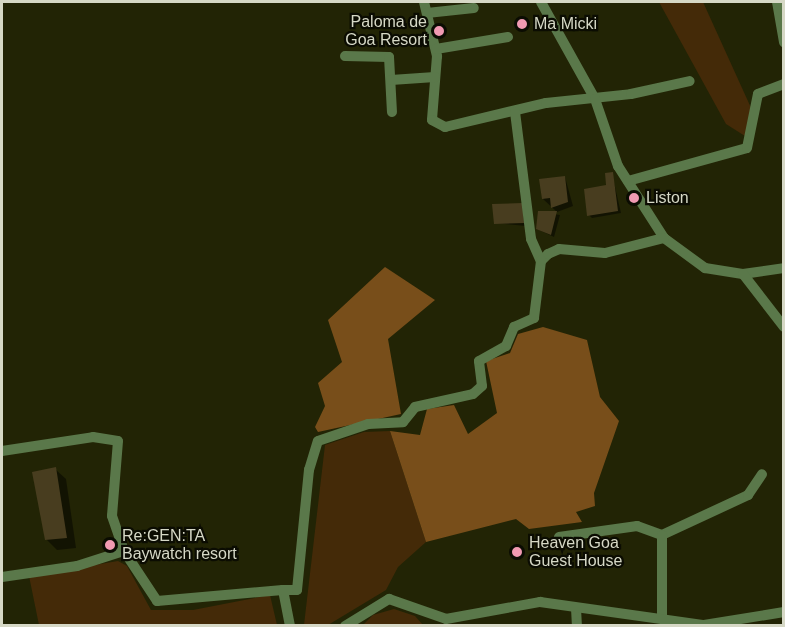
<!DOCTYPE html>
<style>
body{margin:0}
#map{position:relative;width:785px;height:627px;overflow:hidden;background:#222405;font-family:Helvetica,sans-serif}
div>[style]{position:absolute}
.green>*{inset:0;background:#442a08}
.forest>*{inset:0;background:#784e1a}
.shadow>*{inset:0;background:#0007}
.building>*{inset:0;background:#483d1f}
.minor>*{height:10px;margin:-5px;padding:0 5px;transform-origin:5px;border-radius:5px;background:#5a784a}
.dots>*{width:16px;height:16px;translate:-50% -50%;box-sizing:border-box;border:3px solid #0b0c02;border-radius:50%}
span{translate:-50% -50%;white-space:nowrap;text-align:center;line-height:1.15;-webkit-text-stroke:4.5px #0b0c02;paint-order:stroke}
.poi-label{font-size:16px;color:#d6d8c6}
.right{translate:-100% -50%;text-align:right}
.left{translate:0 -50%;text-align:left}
.frame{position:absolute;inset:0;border:3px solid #d6d8c6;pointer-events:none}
</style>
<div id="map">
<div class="green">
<i style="clip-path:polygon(659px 2px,703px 2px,752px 110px,745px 136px,726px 124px)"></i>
<i style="clip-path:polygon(390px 431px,426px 542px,398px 567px,386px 590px,328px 625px,304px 625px,325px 445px,364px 432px)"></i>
<i style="clip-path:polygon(118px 561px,127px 566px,151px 610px,193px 610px,270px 595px,277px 625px,39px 625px,29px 576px)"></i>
<i style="clip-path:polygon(394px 609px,415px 616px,423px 625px,363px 625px,373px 615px)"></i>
</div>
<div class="forest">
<i style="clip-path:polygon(385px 267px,435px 300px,388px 339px,401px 414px,318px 432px,315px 427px,325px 406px,318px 383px,342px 362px,328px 320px)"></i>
<i style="clip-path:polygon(543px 327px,587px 340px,600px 397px,619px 421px,594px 493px,595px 506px,576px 512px,582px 522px,529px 529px,516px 519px,426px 542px,390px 431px,420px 435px,427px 409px,454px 405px,468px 434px,497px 413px,486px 361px,510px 353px,518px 334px)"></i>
</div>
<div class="shadow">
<i style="clip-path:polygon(612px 174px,621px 213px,592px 218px,589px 215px)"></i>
<i style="clip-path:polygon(565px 177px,573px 206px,557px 212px,543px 199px)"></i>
<i style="clip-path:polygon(522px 204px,526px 226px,495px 223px)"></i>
<i style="clip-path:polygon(539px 212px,560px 215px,554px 237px,537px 229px)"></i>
<i style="clip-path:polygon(55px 469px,66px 479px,76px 548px,57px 550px,46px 539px)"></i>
</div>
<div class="building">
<i style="clip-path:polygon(613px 172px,618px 211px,587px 216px,584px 189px,606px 185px,605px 173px)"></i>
<i style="clip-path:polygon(565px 176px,568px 202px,551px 208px,550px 198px,542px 199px,539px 179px)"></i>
<i style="clip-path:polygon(523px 203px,524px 223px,494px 224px,492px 204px)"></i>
<i style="clip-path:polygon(538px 211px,557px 211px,551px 235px,536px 229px)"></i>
<i style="clip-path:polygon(56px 467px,67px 538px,45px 540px,32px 472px)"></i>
</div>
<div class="minor">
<i style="left:424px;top:2px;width:56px;rotate:76.5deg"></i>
<i style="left:437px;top:56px;width:64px;rotate:94.5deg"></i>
<i style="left:432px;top:120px;width:15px;rotate:28deg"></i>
<i style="left:445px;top:127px;width:104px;rotate:-13.4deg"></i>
<i style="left:546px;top:103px;width:85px;rotate:-6deg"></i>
<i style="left:631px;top:94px;width:60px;rotate:-12.4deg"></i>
<i style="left:541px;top:2px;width:111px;rotate:60.9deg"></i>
<i style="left:595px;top:99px;width:71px;rotate:71.1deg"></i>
<i style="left:618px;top:166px;width:85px;rotate:57.4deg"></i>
<i style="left:664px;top:238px;width:51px;rotate:36.2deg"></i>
<i style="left:705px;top:268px;width:38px;rotate:9deg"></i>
<i style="left:743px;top:274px;width:41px;rotate:-8.3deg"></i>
<i style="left:777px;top:2px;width:41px;rotate:80.1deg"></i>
<i style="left:427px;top:13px;width:47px;rotate:-6.1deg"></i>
<i style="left:436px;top:49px;width:73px;rotate:-9.5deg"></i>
<i style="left:345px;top:56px;width:44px;rotate:1.3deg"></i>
<i style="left:389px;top:57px;width:55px;rotate:86.9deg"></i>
<i style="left:391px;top:80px;width:44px;rotate:-3.9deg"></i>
<i style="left:515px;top:112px;width:128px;rotate:82.8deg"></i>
<i style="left:531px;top:239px;width:24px;rotate:66deg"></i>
<i style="left:628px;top:181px;width:123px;rotate:-15.5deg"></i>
<i style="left:747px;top:148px;width:55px;rotate:-78.5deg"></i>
<i style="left:758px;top:94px;width:28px;rotate:-21deg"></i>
<i style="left:743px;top:274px;width:67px;rotate:52.3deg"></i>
<i style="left:2px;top:451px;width:92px;rotate:-8.7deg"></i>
<i style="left:93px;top:437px;width:25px;rotate:9deg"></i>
<i style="left:118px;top:441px;width:75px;rotate:94.6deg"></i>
<i style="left:112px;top:516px;width:37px;rotate:71deg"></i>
<i style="left:662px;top:535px;width:95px;rotate:-24.9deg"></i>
<i style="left:748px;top:495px;width:25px;rotate:-56deg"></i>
<i style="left:559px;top:537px;width:79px;rotate:-8deg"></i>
<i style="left:637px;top:526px;width:27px;rotate:20deg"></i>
<i style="left:662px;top:535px;width:83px;rotate:90deg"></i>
<i style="left:2px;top:577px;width:76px;rotate:-8.3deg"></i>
<i style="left:77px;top:566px;width:49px;rotate:-17.7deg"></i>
<i style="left:124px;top:551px;width:60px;rotate:56.6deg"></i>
<i style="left:157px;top:601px;width:126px;rotate:-5deg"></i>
<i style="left:283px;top:590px;width:37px;rotate:79deg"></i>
<i style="left:283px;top:590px;width:14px"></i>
<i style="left:297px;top:590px;width:121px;rotate:-84.3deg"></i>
<i style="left:309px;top:470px;width:30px;rotate:-73deg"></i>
<i style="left:318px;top:441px;width:53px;rotate:-18.8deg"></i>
<i style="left:368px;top:424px;width:35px;rotate:-3deg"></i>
<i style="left:403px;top:422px;width:19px;rotate:-51deg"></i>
<i style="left:415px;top:407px;width:59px;rotate:-12.6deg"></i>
<i style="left:473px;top:394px;width:12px;rotate:-42deg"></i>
<i style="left:482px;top:386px;width:25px;rotate:-97deg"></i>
<i style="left:479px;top:361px;width:31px;rotate:-29deg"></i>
<i style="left:506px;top:346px;width:21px;rotate:-67deg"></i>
<i style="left:514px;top:327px;width:22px;rotate:-24deg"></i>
<i style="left:534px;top:318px;width:57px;rotate:-83deg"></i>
<i style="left:541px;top:261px;width:10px;rotate:-45deg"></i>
<i style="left:548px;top:254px;width:12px;rotate:-24deg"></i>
<i style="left:559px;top:249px;width:46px;rotate:5deg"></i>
<i style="left:605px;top:253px;width:61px;rotate:-14.3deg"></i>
<i style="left:576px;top:608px;width:18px;rotate:87deg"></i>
<i style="left:345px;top:626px;width:52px;rotate:-31.5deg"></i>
<i style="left:389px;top:599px;width:60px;rotate:19.3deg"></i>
<i style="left:446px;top:619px;width:96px;rotate:-10.3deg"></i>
<i style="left:540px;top:602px;width:166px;rotate:8deg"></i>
<i style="left:704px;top:625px;width:81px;rotate:-9.2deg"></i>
</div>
<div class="dots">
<i style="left:522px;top:24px;background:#f19ab2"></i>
<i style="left:439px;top:31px;background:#f19ab2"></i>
<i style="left:634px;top:198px;background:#f19ab2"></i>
<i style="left:110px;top:545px;background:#f19ab2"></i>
<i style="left:517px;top:552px;background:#f19ab2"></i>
</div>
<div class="poi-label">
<span class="right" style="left:427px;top:31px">Paloma de<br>Goa Resort</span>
<span class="left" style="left:534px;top:24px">Ma Micki</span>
<span class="left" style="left:646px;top:198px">Liston</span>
<span class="left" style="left:122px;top:545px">Re:GEN:TA<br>Baywatch resort</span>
<span class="left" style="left:529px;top:552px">Heaven Goa<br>Guest House</span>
</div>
<div class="frame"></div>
</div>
